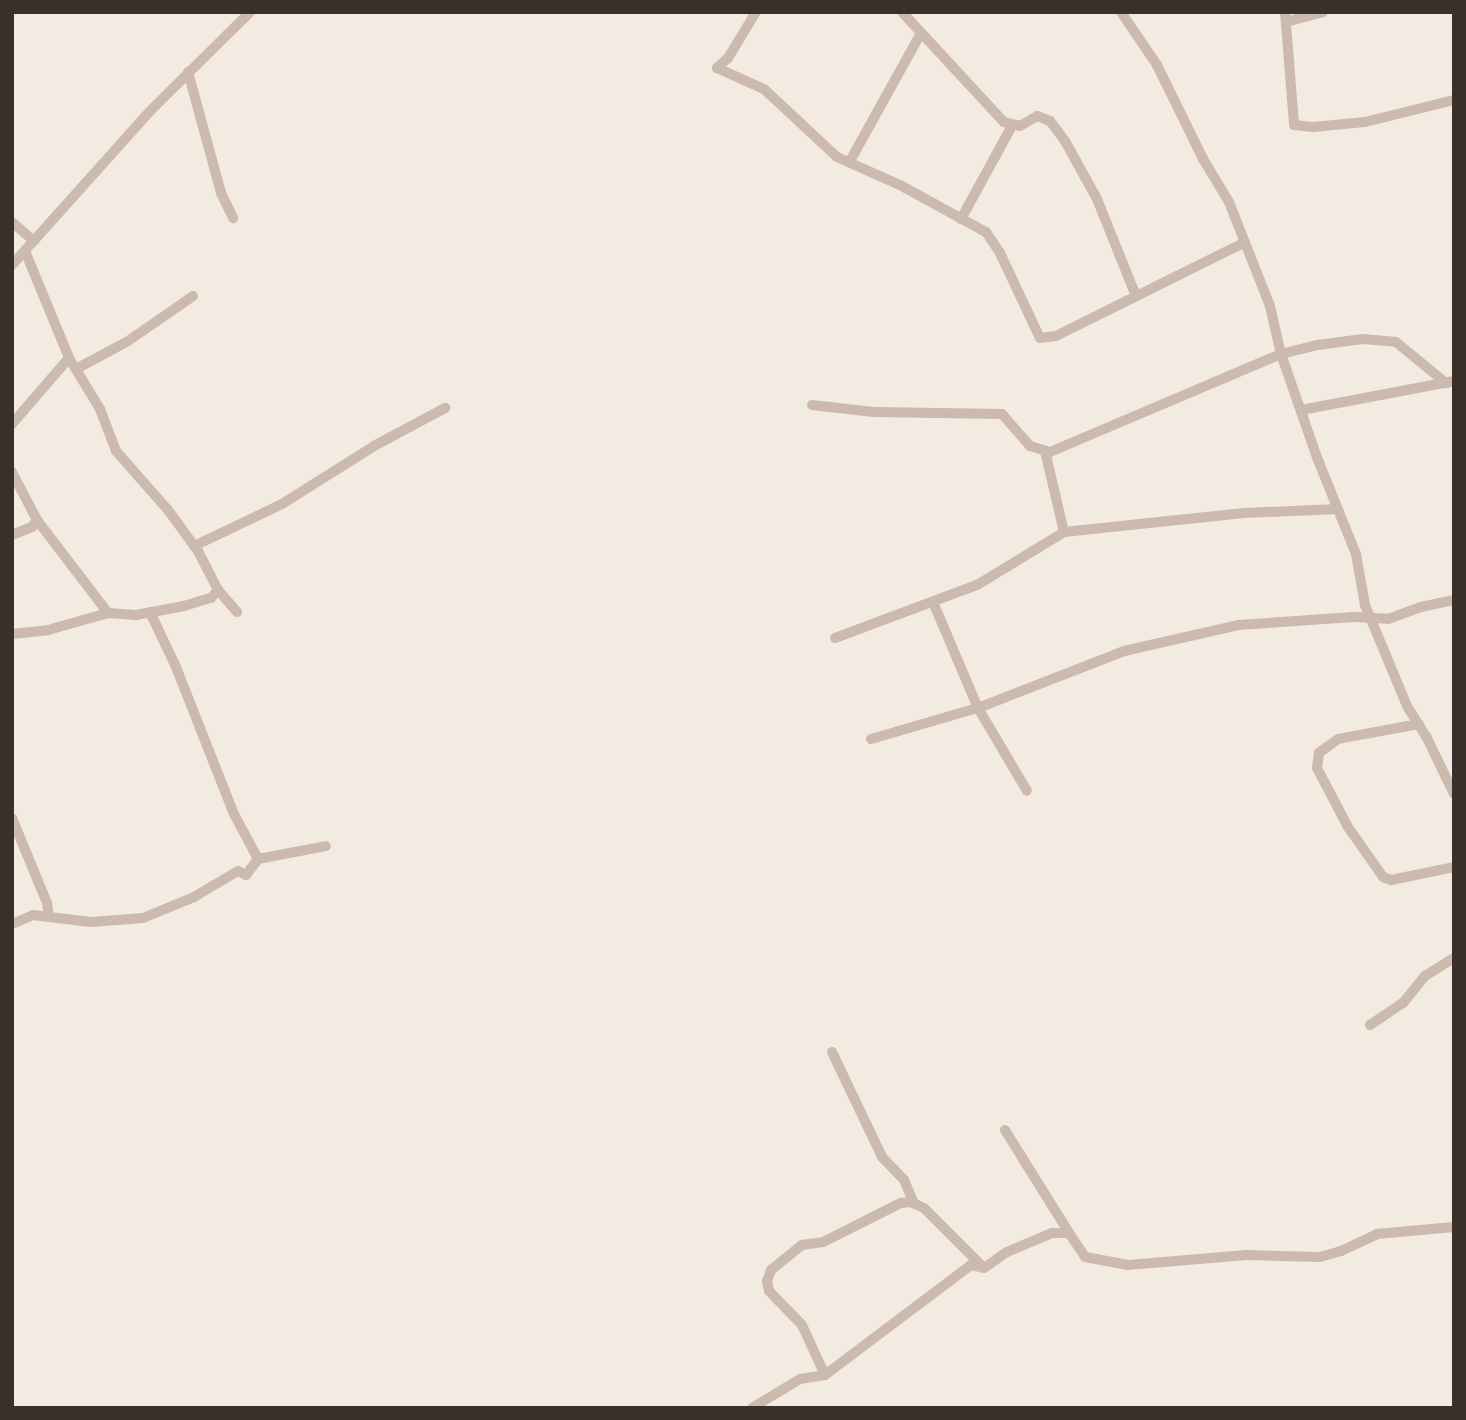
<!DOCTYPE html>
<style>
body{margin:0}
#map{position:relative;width:1466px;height:1420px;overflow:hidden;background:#f3eae1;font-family:"Archivo Narrow",sans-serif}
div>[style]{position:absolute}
.minor>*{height:10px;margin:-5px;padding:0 5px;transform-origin:5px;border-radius:5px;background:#cbbaad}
span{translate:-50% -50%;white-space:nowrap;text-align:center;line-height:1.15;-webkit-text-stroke:5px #faf4ed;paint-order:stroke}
.frame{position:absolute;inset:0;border:14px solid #392f2b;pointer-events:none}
</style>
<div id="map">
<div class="minor">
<i style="left:756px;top:12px;width:54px;rotate:121.3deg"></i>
<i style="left:728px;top:58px;width:15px;rotate:138deg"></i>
<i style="left:717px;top:68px;width:51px;rotate:24.1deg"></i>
<i style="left:764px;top:89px;width:100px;rotate:43deg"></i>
<i style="left:837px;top:157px;width:69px;rotate:24deg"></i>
<i style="left:900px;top:185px;width:98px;rotate:28.7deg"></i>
<i style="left:986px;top:232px;width:25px;rotate:56deg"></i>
<i style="left:1000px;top:253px;width:94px;rotate:64.8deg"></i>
<i style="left:1040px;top:338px;width:16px;rotate:-7deg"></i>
<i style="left:1056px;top:336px;width:211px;rotate:-26.4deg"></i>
<i style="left:902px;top:12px;width:150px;rotate:47.2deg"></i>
<i style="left:1004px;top:122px;width:16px;rotate:14deg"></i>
<i style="left:1020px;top:126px;width:20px;rotate:-30deg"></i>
<i style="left:1037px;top:116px;width:14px;rotate:21deg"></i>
<i style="left:1050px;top:121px;width:25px;rotate:53deg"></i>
<i style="left:1065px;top:141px;width:66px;rotate:61.1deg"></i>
<i style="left:1097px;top:199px;width:105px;rotate:68.1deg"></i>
<i style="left:1121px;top:12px;width:64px;rotate:55.8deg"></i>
<i style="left:1157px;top:65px;width:105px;rotate:63.9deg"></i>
<i style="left:1203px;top:159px;width:50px;rotate:58.8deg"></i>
<i style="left:1229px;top:202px;width:112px;rotate:68.5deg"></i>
<i style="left:1270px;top:306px;width:49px;rotate:77.1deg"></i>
<i style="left:1281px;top:354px;width:112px;rotate:70.8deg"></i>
<i style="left:1318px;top:460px;width:101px;rotate:68deg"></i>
<i style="left:1356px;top:554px;width:52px;rotate:80deg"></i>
<i style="left:1365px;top:605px;width:109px;rotate:67.4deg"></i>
<i style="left:1407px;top:706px;width:36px;rotate:58deg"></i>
<i style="left:1426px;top:736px;width:64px;rotate:64.2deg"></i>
<i style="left:1285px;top:12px;width:113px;rotate:85.4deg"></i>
<i style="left:1294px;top:125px;width:19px;rotate:6deg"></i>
<i style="left:1313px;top:127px;width:52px;rotate:-5.5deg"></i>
<i style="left:1365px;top:122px;width:92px;rotate:-13.9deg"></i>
<i style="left:1286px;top:22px;width:38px;rotate:-15deg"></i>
<i style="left:188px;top:72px;width:125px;rotate:74.7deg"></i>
<i style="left:221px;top:193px;width:28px;rotate:64deg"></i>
<i style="left:850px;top:161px;width:146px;rotate:-61deg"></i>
<i style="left:961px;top:219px;width:106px;rotate:-61.3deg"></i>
<i style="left:12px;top:222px;width:29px;rotate:41deg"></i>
<i style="left:25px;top:251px;width:116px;rotate:67.6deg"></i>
<i style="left:69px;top:358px;width:60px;rotate:58.7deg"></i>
<i style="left:100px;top:409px;width:45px;rotate:69.1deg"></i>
<i style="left:116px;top:451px;width:79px;rotate:48.6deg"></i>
<i style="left:168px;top:510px;width:51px;rotate:53.8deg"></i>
<i style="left:198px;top:551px;width:44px;rotate:62.9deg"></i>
<i style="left:218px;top:590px;width:29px;rotate:49deg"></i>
<i style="left:12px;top:265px;width:207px;rotate:-48.1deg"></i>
<i style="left:150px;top:111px;width:141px;rotate:-44.7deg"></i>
<i style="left:76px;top:369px;width:59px;rotate:-28.3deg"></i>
<i style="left:128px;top:341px;width:79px;rotate:-34.7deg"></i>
<i style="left:812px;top:405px;width:62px;rotate:6.4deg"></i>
<i style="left:874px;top:412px;width:128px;rotate:0.9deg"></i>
<i style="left:1002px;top:414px;width:43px;rotate:48.8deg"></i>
<i style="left:1030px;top:446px;width:21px;rotate:17deg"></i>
<i style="left:1050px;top:452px;width:251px;rotate:-23deg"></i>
<i style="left:1281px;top:354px;width:38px;rotate:-14deg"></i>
<i style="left:1318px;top:345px;width:45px;rotate:-7.6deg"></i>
<i style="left:1363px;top:339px;width:33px;rotate:5deg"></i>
<i style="left:1396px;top:342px;width:65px;rotate:39.4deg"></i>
<i style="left:1301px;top:410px;width:156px;rotate:-10.7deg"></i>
<i style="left:12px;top:424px;width:87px;rotate:-49.2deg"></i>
<i style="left:1045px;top:451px;width:83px;rotate:76.8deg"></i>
<i style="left:12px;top:472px;width:54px;rotate:62.5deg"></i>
<i style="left:37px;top:520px;width:117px;rotate:52.6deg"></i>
<i style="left:12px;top:535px;width:22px;rotate:-22deg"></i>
<i style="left:32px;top:527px;width:9px;rotate:-54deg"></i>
<i style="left:194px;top:546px;width:98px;rotate:-25.5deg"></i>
<i style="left:282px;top:504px;width:109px;rotate:-32.2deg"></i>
<i style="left:374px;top:446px;width:81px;rotate:-28.2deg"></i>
<i style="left:933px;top:602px;width:115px;rotate:67deg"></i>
<i style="left:978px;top:708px;width:96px;rotate:59.4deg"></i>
<i style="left:150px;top:612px;width:61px;rotate:64.7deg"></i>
<i style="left:176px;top:667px;width:158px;rotate:68.5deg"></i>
<i style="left:234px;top:814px;width:51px;rotate:61.9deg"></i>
<i style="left:12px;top:634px;width:36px;rotate:-6deg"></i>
<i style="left:48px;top:630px;width:62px;rotate:-15.8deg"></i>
<i style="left:108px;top:613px;width:28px;rotate:4deg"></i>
<i style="left:136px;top:615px;width:49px;rotate:-10.6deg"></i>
<i style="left:184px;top:606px;width:28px;rotate:-17deg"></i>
<i style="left:211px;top:598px;width:11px;rotate:-49deg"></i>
<i style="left:835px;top:638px;width:152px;rotate:-20.5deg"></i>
<i style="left:977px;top:585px;width:102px;rotate:-31.3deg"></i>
<i style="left:1064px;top:532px;width:181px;rotate:-6deg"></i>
<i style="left:1244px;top:513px;width:94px;rotate:-2.4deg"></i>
<i style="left:1419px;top:724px;width:82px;rotate:169.5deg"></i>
<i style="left:1338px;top:739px;width:24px;rotate:144deg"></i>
<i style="left:1319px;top:753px;width:15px;rotate:98deg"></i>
<i style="left:1317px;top:768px;width:67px;rotate:62.3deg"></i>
<i style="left:1348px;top:827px;width:61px;rotate:55deg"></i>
<i style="left:1383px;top:877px;width:9px;rotate:21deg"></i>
<i style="left:1391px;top:880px;width:64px;rotate:-11.7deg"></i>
<i style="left:871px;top:739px;width:111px;rotate:-16.2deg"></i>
<i style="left:978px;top:708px;width:157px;rotate:-21.3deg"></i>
<i style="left:1124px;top:651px;width:117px;rotate:-12.8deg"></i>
<i style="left:1238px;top:625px;width:116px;rotate:-3.9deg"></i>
<i style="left:1354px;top:617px;width:34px;rotate:3deg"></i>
<i style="left:1388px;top:619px;width:35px;rotate:-20deg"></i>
<i style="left:1421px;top:607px;width:34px;rotate:-12deg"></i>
<i style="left:12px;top:818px;width:92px;rotate:67.6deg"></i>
<i style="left:47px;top:903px;width:14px;rotate:82deg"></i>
<i style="left:12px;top:924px;width:23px;rotate:-23deg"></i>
<i style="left:33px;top:915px;width:58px;rotate:6.9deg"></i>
<i style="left:91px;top:922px;width:52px;rotate:-4.4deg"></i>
<i style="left:143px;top:918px;width:55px;rotate:-22.4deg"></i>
<i style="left:194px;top:897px;width:51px;rotate:-30.6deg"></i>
<i style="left:238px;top:871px;width:9px;rotate:27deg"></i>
<i style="left:246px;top:875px;width:20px;rotate:-53deg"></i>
<i style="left:258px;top:859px;width:69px;rotate:-10.8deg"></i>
<i style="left:1370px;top:1025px;width:40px;rotate:-34deg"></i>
<i style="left:1403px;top:1003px;width:35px;rotate:-51deg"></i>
<i style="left:1425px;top:976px;width:34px;rotate:-32deg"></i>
<i style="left:832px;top:1052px;width:116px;rotate:64.5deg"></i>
<i style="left:882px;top:1157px;width:32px;rotate:46deg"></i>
<i style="left:904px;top:1180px;width:26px;rotate:67deg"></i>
<i style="left:1005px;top:1130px;width:121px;rotate:58.1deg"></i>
<i style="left:825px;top:1375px;width:55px;rotate:-114.7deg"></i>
<i style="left:802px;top:1325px;width:47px;rotate:-134.1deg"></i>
<i style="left:769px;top:1291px;width:10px;rotate:-101deg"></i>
<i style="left:767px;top:1281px;width:12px;rotate:-70deg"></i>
<i style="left:771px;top:1270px;width:40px;rotate:-39deg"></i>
<i style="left:802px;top:1245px;width:21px;rotate:-8deg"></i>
<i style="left:823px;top:1242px;width:87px;rotate:-26.6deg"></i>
<i style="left:901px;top:1203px;width:10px;rotate:-6deg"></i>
<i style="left:911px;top:1202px;width:14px;rotate:25deg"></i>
<i style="left:924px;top:1208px;width:82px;rotate:45deg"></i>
<i style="left:752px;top:1408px;width:56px;rotate:-31.1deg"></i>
<i style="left:800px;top:1379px;width:25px;rotate:-9deg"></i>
<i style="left:825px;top:1375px;width:183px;rotate:-37deg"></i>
<i style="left:971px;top:1265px;width:13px;rotate:13deg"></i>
<i style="left:984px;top:1268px;width:28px;rotate:-35deg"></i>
<i style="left:1007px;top:1252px;width:49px;rotate:-22.9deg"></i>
<i style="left:1052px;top:1233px;width:17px"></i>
<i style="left:1069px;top:1233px;width:29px;rotate:56deg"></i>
<i style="left:1085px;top:1257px;width:44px;rotate:10.5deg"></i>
<i style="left:1128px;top:1265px;width:119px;rotate:-4.8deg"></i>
<i style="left:1247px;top:1255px;width:73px;rotate:1.6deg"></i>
<i style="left:1320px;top:1257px;width:22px;rotate:-16deg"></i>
<i style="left:1341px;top:1251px;width:40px;rotate:-25deg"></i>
<i style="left:1377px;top:1234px;width:77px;rotate:-5.2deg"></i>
</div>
<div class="frame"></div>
</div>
